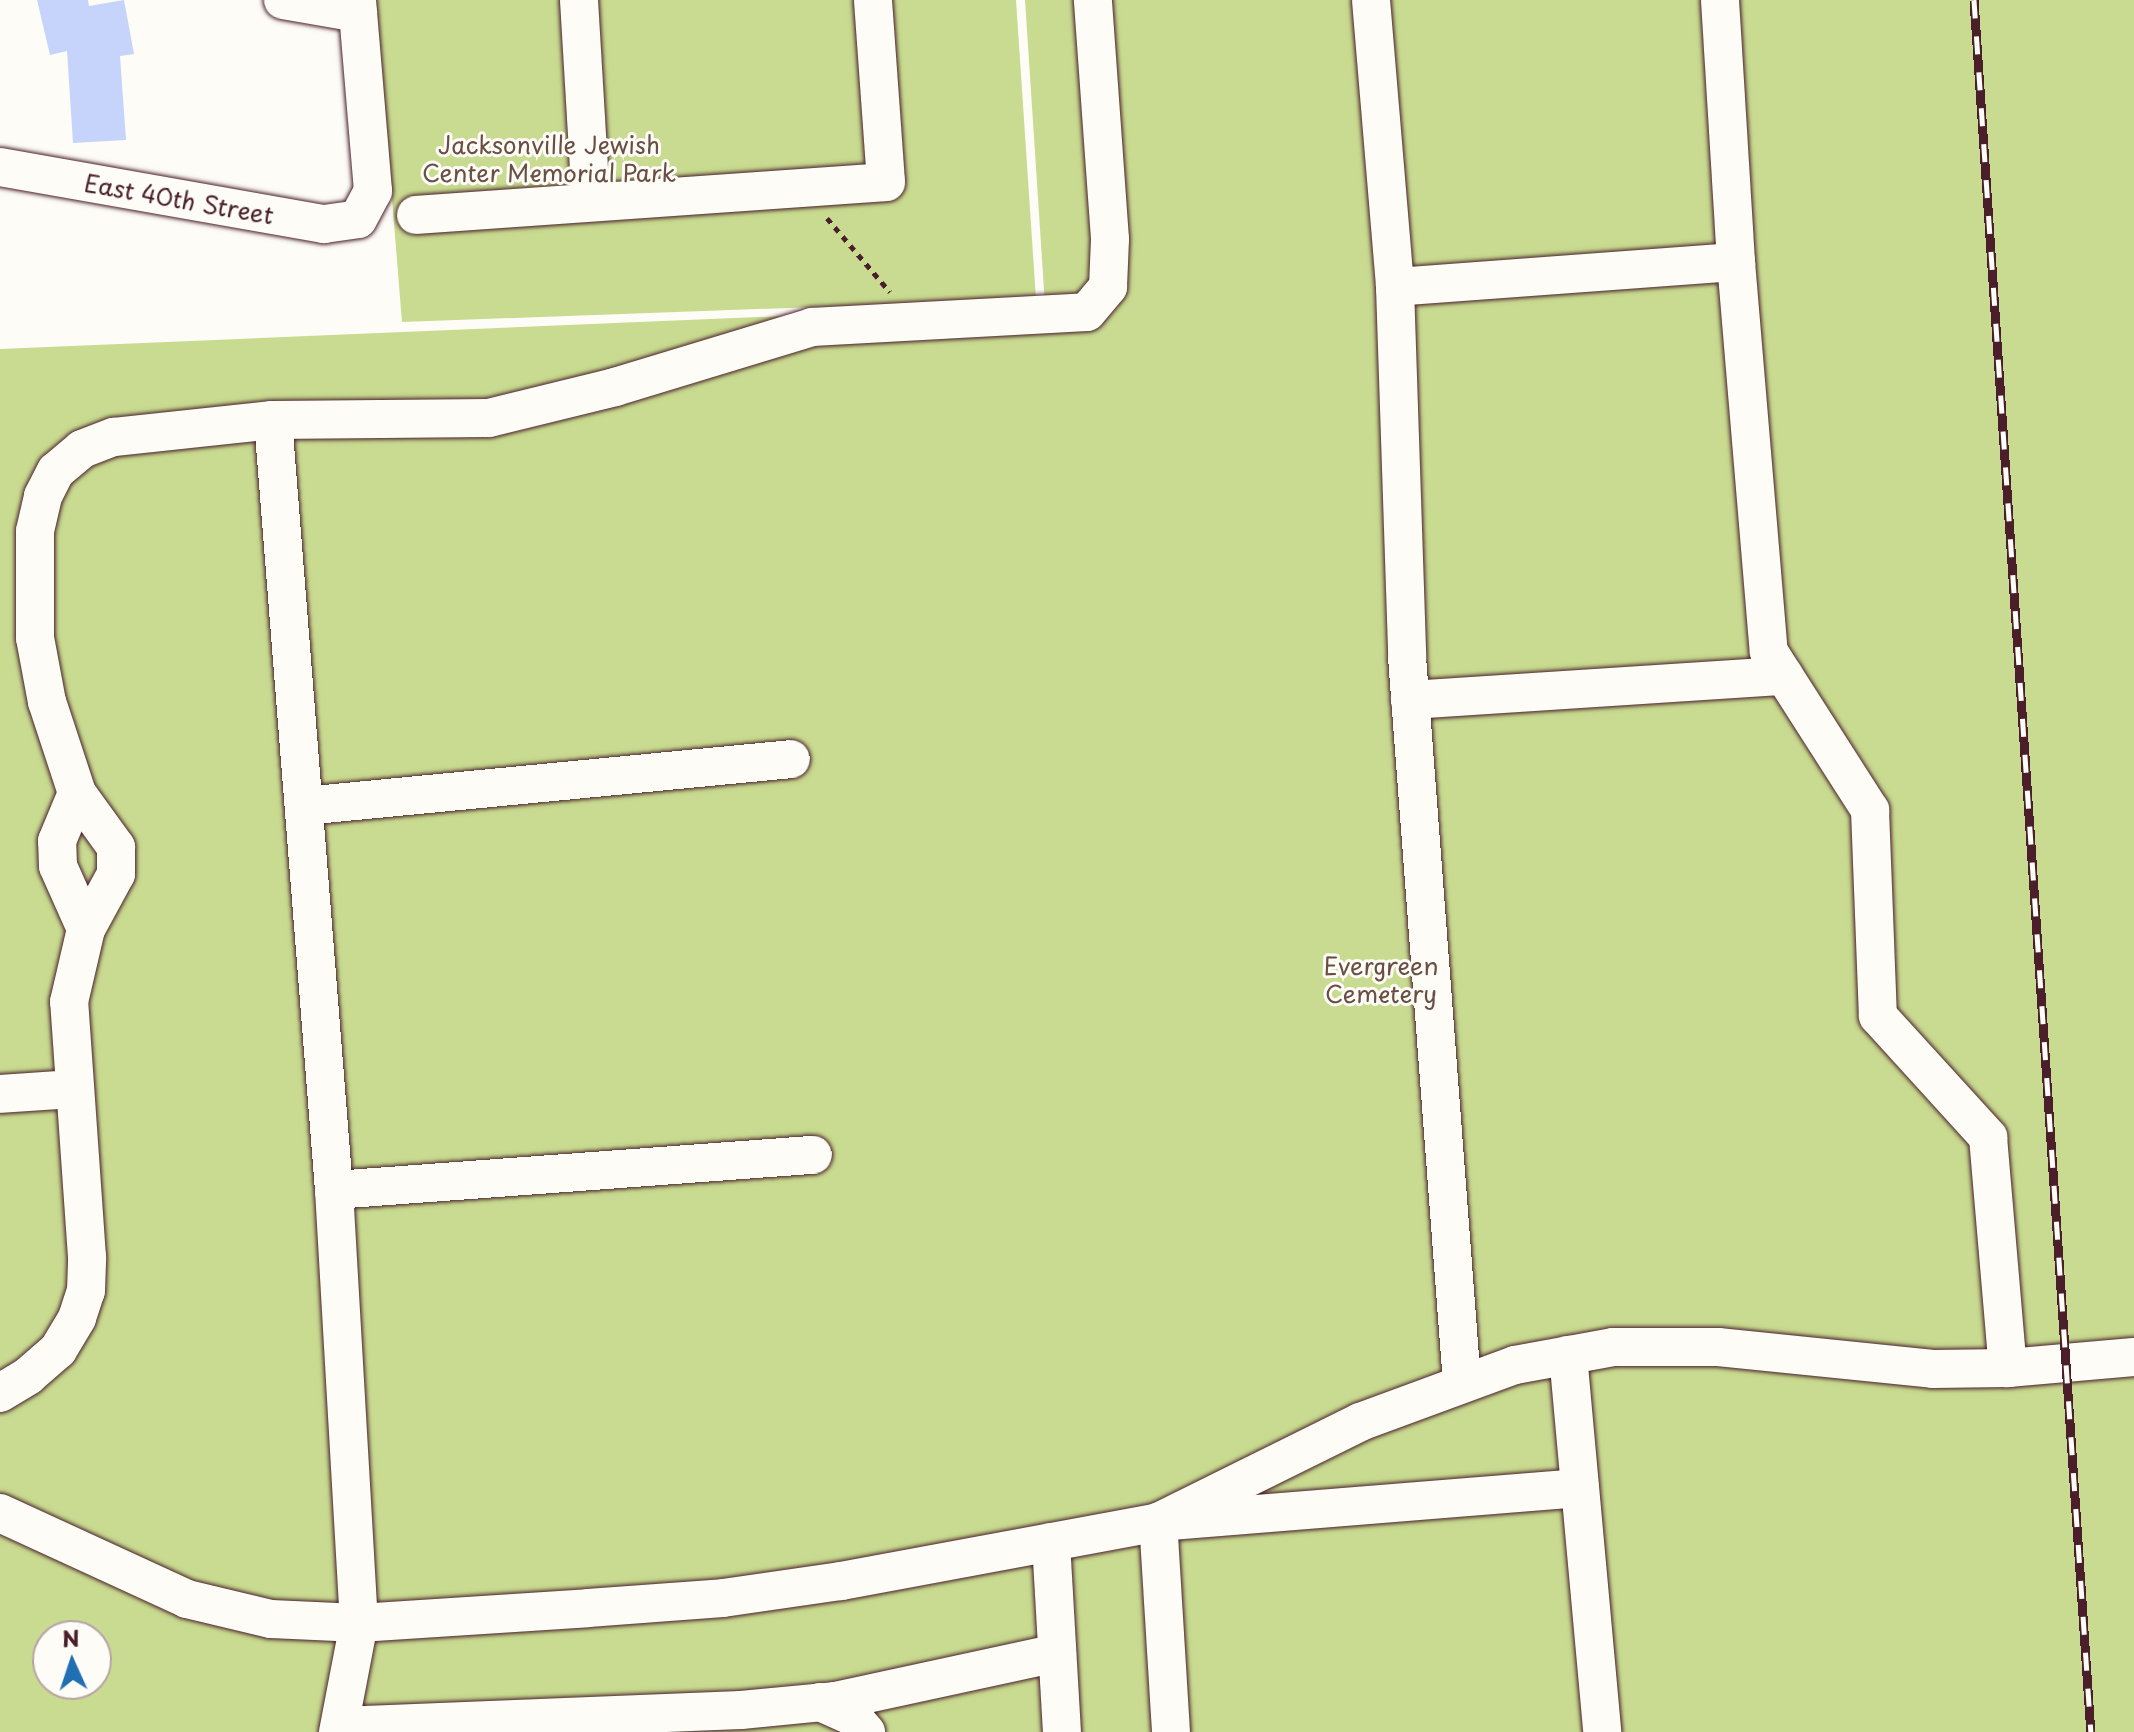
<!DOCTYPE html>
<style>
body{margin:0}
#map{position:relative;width:2134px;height:1732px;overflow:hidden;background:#fdfcf7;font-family:"Playpen Sans",sans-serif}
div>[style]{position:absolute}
.green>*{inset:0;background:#c9db90}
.building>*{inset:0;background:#c6d4fb}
.path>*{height:5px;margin-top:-2.5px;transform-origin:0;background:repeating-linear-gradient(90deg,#4a1f2b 0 6px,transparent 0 12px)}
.roads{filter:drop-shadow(0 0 2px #4a1f2b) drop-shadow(0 0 2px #4a1f2b)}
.minor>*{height:38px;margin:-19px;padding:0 19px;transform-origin:19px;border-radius:19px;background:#fdfcf7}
.rail>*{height:9px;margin-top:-4.5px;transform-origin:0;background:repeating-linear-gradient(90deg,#fdfcf7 0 18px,#4a1f2b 0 36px);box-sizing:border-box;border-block:2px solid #4a1f2b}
span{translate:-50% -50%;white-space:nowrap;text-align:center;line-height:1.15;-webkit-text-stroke:6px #fdfcf7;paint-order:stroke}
.park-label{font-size:24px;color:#6a4e44}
.street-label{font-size:24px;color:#4a1f2b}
.north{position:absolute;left:32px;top:1620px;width:80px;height:80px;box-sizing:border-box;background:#fdfcf7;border:2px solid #b5a4a5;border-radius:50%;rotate:357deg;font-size:22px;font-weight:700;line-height:32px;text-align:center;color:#4a1f2b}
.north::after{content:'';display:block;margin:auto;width:28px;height:36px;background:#1f6fb2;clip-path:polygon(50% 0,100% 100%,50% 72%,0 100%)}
</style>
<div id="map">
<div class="green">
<i style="clip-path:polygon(376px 0,1016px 0,1036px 299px,402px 322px)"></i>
<i style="clip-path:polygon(evenodd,1025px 0,2134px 0,2134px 1732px,0 1732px,0 349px,1045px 305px,1025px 0,48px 1636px,96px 1636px,96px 1684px,48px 1684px,48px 1636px)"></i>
</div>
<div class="building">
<i style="clip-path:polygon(37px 0,88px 0,89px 6px,124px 0,134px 54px,120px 56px,126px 140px,73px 143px,67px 51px,50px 55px)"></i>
</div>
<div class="path">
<i style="left:827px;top:218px;width:97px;rotate:49.6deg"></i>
</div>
<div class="roads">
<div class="minor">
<i style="left:283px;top:0;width:76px;rotate:9.8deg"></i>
<i style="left:579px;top:0;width:202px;rotate:86.6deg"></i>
<i style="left:1371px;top:0;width:288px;rotate:85.2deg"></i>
<i style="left:1395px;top:287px;width:370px;rotate:88.1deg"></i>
<i style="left:1407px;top:657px;width:728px;rotate:85.67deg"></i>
<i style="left:1720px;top:0;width:262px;rotate:86.5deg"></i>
<i style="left:1736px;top:262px;width:391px;rotate:85.2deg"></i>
<i style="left:1769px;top:652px;width:188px;rotate:57.4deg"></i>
<i style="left:1870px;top:810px;width:206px;rotate:87.8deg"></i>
<i style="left:1878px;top:1016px;width:164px;rotate:47.7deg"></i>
<i style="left:1988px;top:1137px;width:232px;rotate:85.1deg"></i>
<i style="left:0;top:167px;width:329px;rotate:10deg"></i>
<i style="left:324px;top:224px;width:34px;rotate:-8deg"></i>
<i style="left:358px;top:219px;width:32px;rotate:-62deg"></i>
<i style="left:373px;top:191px;width:192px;rotate:-94.8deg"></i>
<i style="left:416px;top:215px;width:471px;rotate:-4deg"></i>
<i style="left:886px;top:182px;width:182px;rotate:-94.1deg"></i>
<i style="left:1395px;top:287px;width:342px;rotate:-4.2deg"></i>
<i style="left:273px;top:420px;width:772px;rotate:85.47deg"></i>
<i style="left:334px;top:1190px;width:434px;rotate:86.7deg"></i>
<i style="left:359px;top:1623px;width:111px;rotate:100.9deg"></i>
<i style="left:1410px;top:700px;width:375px;rotate:-3.7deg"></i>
<i style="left:77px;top:793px;width:67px;rotate:54.2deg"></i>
<i style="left:116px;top:847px;width:27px;rotate:90deg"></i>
<i style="left:116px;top:874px;width:63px;rotate:118.6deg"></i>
<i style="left:304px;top:806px;width:489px;rotate:-5.5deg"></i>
<i style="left:0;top:1094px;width:73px;rotate:-3.9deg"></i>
<i style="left:334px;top:1190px;width:480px;rotate:-4.2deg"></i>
<i style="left:1568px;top:1355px;width:379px;rotate:84.8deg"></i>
<i style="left:0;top:1393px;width:33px;rotate:-31deg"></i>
<i style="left:28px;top:1376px;width:40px;rotate:-41deg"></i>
<i style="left:58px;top:1350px;width:37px;rotate:-59deg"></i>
<i style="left:77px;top:1318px;width:28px;rotate:-72deg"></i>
<i style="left:86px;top:1291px;width:34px;rotate:-88deg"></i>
<i style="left:87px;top:1257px;width:256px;rotate:-94deg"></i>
<i style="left:69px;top:1002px;width:75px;rotate:-76.9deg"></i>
<i style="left:86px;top:929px;width:69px;rotate:-114deg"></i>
<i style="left:58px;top:866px;width:25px;rotate:-92deg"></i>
<i style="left:57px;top:841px;width:52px;rotate:-67.4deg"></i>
<i style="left:77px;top:793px;width:96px;rotate:-108.2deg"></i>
<i style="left:47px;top:702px;width:65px;rotate:-100.6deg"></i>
<i style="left:35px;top:638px;width:107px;rotate:-90deg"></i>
<i style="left:35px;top:531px;width:36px;rotate:-77deg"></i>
<i style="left:43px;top:496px;width:28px;rotate:-63deg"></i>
<i style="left:56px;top:471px;width:34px;rotate:-40deg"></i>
<i style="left:82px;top:449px;width:34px;rotate:-21deg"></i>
<i style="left:114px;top:437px;width:160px;rotate:-6.1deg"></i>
<i style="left:273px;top:420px;width:216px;rotate:-0.5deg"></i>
<i style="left:489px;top:418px;width:130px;rotate:-13.8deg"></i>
<i style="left:615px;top:387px;width:206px;rotate:-16.9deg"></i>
<i style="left:812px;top:327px;width:275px;rotate:-3.1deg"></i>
<i style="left:1087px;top:312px;width:33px;rotate:-50deg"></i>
<i style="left:1108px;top:287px;width:48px;rotate:-87.6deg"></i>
<i style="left:1110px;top:239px;width:240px;rotate:-94.1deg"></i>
<i style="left:0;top:1513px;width:206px;rotate:24.7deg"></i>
<i style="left:187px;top:1599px;width:86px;rotate:13.4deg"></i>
<i style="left:271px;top:1619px;width:88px;rotate:2.6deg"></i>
<i style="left:359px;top:1623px;width:229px;rotate:-3.7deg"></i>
<i style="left:588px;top:1608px;width:135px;rotate:-4.2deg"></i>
<i style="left:723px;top:1598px;width:119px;rotate:-8.2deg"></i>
<i style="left:841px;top:1581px;width:322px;rotate:-10.5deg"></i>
<i style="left:1158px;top:1522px;width:225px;rotate:-26.3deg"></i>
<i style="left:1360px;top:1422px;width:165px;rotate:-20.2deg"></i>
<i style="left:1515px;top:1365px;width:100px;rotate:-10.4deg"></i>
<i style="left:1613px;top:1347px;width:105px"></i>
<i style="left:1718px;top:1347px;width:216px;rotate:5.8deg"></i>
<i style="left:1933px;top:1369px;width:75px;rotate:-0.8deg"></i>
<i style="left:2008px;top:1368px;width:126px;rotate:-5deg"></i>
<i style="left:1051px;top:1542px;width:190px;rotate:86.7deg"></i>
<i style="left:820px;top:1702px;width:36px;rotate:24deg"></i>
<i style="left:853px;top:1717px;width:20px;rotate:49deg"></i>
<i style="left:340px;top:1726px;width:401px;rotate:-2.3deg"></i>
<i style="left:741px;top:1710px;width:94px;rotate:-5.5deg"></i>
<i style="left:835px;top:1701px;width:227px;rotate:-12.2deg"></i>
<i style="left:1171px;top:1732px;width:210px;rotate:-93.5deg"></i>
<i style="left:1158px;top:1522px;width:423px;rotate:-4.6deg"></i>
</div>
</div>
<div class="rail">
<i style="left:1974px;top:0;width:1736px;rotate:86.14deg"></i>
</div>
<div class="park-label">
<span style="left:549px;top:159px">Jacksonville Jewish<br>Center Memorial Park</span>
<span style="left:1381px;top:980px">Evergreen<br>Cemetery</span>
</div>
<div class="street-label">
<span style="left:179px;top:199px;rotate:10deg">East 40th Street</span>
</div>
<div class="north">N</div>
</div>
